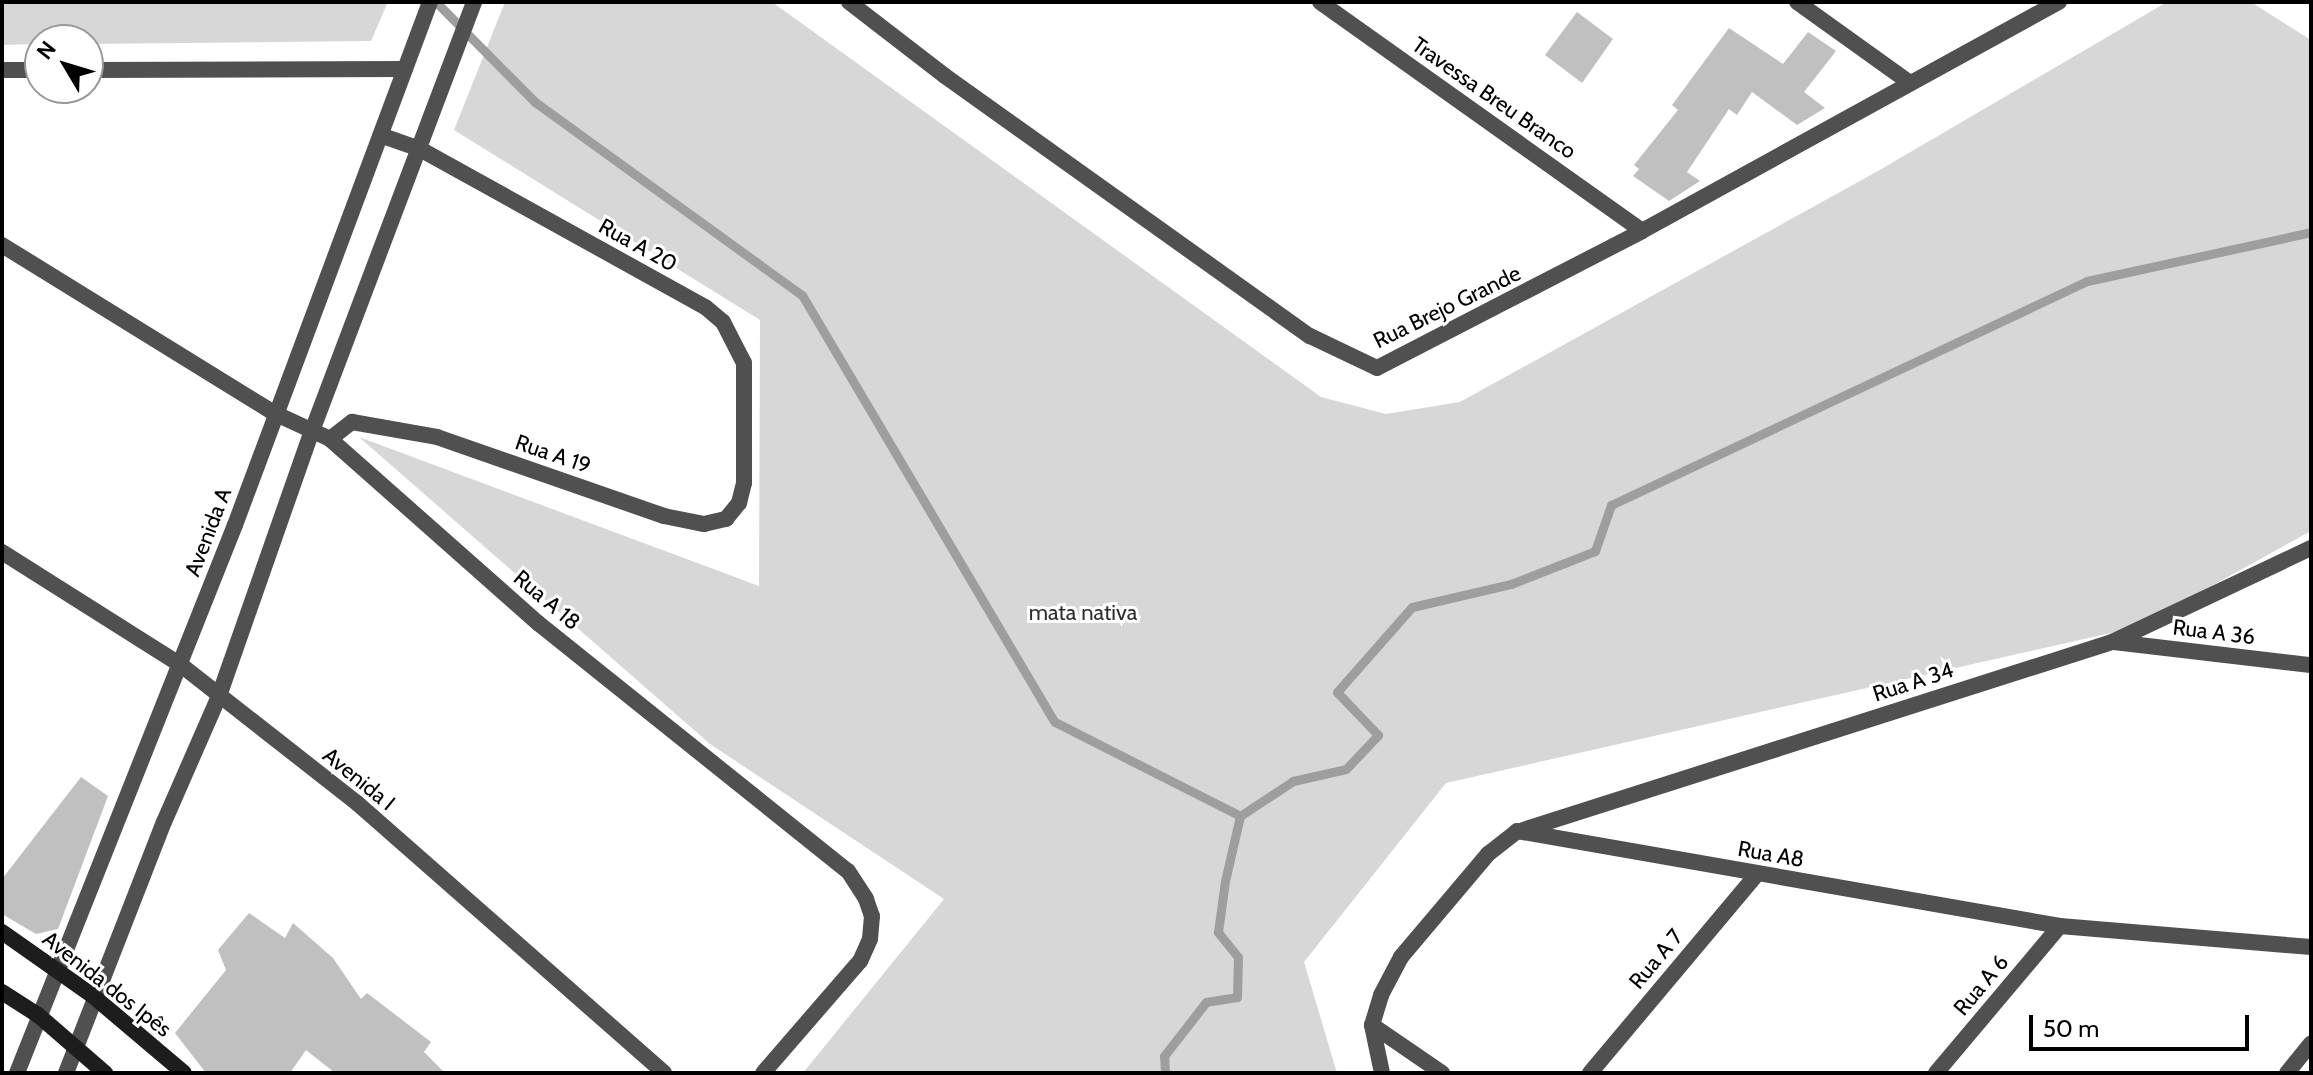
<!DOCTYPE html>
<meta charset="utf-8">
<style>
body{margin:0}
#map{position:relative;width:2313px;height:1075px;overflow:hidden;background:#fff;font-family:Cabin,sans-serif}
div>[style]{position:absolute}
.green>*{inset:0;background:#d7d7d7}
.stream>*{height:9px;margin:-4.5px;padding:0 4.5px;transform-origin:4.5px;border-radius:4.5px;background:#9e9e9e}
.building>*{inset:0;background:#c0c0c0}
.minor>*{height:16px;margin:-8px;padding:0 8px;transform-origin:8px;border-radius:8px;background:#505050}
.tertiary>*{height:16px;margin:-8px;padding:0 8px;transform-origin:8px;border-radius:8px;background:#505050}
.secondary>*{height:16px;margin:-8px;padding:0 8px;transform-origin:8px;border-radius:8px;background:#1d1d1d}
span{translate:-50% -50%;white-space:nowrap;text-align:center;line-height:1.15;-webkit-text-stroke:6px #fff;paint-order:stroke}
.street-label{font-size:22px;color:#000}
.park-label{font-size:22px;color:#2e2e2e}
.frame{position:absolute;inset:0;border:4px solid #000;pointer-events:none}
.north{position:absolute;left:24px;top:24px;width:80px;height:80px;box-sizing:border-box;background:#fff;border:2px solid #999;border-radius:50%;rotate:308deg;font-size:22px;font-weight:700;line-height:32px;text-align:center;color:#000}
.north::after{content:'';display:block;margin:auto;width:28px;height:36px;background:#000;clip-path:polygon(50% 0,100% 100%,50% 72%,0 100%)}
.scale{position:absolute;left:2029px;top:1015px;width:220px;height:36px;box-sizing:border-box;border:4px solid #000;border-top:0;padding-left:10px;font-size:24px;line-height:28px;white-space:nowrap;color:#000;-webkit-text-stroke:6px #fff;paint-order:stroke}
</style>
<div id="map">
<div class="green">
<i style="clip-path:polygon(2px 2px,388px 2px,371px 41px,88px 44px,88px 40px,40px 40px,40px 44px,2px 45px)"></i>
<i style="clip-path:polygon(505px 2px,772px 2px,1321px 397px,1386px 414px,1460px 402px,1878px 171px,2167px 2px,2251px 2px,2311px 40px,2311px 531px,2137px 627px,1446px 783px,1304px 962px,1337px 1073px,803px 1073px,944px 899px,710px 744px,359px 437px,759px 586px,760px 320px,454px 130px)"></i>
</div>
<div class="stream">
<i style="left:436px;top:2px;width:141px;rotate:45.3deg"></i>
<i style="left:535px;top:102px;width:329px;rotate:35.9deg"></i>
<i style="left:802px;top:295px;width:496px;rotate:59.4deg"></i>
<i style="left:1055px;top:722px;width:208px;rotate:26.9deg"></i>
<i style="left:1165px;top:1073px;width:17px;rotate:-93deg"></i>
<i style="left:1164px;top:1056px;width:68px;rotate:-52.1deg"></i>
<i style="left:1206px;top:1002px;width:31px;rotate:-9deg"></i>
<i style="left:1237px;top:997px;width:40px;rotate:-88.6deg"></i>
<i style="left:1238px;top:957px;width:32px;rotate:-129deg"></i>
<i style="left:1218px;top:932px;width:51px;rotate:-82.2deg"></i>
<i style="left:1225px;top:881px;width:67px;rotate:-77deg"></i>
<i style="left:1240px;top:816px;width:64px;rotate:-33.4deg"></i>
<i style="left:1293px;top:781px;width:54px;rotate:-12.8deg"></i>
<i style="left:1346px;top:769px;width:47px;rotate:-46.7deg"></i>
<i style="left:1378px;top:735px;width:59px;rotate:-133.6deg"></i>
<i style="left:1337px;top:692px;width:113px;rotate:-48.6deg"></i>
<i style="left:1412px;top:607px;width:102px;rotate:-13.1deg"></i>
<i style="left:1511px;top:584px;width:90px;rotate:-21.4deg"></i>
<i style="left:1595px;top:551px;width:49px;rotate:-70.8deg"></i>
<i style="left:1611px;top:505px;width:526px;rotate:-25.2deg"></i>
<i style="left:2087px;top:281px;width:229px;rotate:-12.3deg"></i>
</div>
<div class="building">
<i style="clip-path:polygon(1577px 12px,1613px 39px,1582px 83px,1545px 55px)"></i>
<i style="clip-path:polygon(1729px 28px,1783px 64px,1808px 32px,1836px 51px,1804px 92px,1825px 108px,1797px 125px,1752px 92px,1737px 115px,1729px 109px,1687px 172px,1700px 181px,1669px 201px,1633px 176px,1639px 169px,1634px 165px,1678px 110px,1672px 105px)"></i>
<i style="clip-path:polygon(81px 777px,108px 796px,58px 929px,36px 934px,2px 914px,2px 879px)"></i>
<i style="clip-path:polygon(249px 913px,285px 938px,293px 923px,333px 958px,361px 999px,367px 993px,431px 1042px,424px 1052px,445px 1073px,335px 1073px,306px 1050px,290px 1073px,206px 1073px,175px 1033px,226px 970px,218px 950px)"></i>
</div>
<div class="minor">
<i style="left:849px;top:2px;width:121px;rotate:37.6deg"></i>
<i style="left:945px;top:76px;width:448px;rotate:35.5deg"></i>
<i style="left:1310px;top:336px;width:74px;rotate:25.5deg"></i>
<i style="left:1377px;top:368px;width:298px;rotate:-27.3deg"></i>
<i style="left:1642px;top:231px;width:476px;rotate:-28.8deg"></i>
<i style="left:1320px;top:2px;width:395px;rotate:35.4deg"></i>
<i style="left:1797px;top:2px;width:139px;rotate:35.6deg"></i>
<i style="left:2px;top:70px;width:38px"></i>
<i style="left:88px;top:70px;width:317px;rotate:-0.2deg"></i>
<i style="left:2px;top:245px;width:320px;rotate:31.7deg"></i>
<i style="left:274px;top:413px;width:62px;rotate:24.9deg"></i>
<i style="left:330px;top:439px;width:278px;rotate:41.5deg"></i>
<i style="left:538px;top:623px;width:397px;rotate:38.7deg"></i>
<i style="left:848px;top:871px;width:33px;rotate:57deg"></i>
<i style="left:866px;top:899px;width:18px;rotate:71deg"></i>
<i style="left:872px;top:916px;width:23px;rotate:95deg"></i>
<i style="left:870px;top:939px;width:24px;rotate:114deg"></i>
<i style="left:860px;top:961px;width:148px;rotate:130.9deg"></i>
<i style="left:330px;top:439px;width:28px;rotate:-38deg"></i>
<i style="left:352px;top:422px;width:86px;rotate:10deg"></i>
<i style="left:437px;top:437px;width:240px;rotate:19.2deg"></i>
<i style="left:664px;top:516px;width:41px;rotate:11.3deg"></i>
<i style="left:704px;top:524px;width:23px;rotate:-13deg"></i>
<i style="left:726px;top:519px;width:21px;rotate:-51deg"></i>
<i style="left:739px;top:503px;width:21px;rotate:-76deg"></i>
<i style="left:744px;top:483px;width:120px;rotate:-90deg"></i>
<i style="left:744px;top:363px;width:46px;rotate:-117.1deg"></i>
<i style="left:723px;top:322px;width:23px;rotate:-140deg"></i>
<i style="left:705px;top:307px;width:326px;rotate:-151deg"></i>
<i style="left:420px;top:149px;width:42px;rotate:-160.7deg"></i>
<i style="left:2px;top:552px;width:212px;rotate:32.3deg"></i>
<i style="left:181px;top:665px;width:224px;rotate:38.1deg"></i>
<i style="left:357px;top:803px;width:409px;rotate:41.3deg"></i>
<i style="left:2114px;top:642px;width:198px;rotate:6.7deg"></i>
<i style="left:1523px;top:830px;width:618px;rotate:-17.7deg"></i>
<i style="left:2112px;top:642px;width:220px;rotate:-25.3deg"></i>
<i style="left:1372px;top:1025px;width:85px;rotate:34.4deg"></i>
<i style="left:1382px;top:1073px;width:49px;rotate:-101.8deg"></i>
<i style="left:1372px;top:1025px;width:31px;rotate:-73deg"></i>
<i style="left:1381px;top:995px;width:43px;rotate:-62.2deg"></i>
<i style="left:1401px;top:957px;width:135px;rotate:-49.8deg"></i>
<i style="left:1488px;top:854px;width:37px;rotate:-38deg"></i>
<i style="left:1517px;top:831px;width:551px;rotate:9.92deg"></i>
<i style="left:2060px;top:926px;width:252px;rotate:4.8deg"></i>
<i style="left:1590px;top:1073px;width:260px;rotate:-50deg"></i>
<i style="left:1936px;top:1073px;width:192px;rotate:-49.9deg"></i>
<i style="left:2287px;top:1073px;width:38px;rotate:-51deg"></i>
</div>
<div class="tertiary">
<i style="left:17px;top:1073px;width:590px;rotate:-68.31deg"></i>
<i style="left:235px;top:525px;width:558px;rotate:-69.55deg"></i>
<i style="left:66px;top:1073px;width:269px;rotate:-68.7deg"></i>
<i style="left:164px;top:822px;width:137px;rotate:-66.4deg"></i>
<i style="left:219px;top:696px;width:281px;rotate:-70.7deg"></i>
<i style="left:312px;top:431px;width:459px;rotate:-69.3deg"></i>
</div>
<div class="secondary">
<i style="left:2px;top:932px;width:111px;rotate:35.1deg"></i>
<i style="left:93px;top:996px;width:119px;rotate:40.2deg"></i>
<i style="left:2px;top:992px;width:43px;rotate:32.6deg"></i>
<i style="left:38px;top:1015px;width:89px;rotate:40.9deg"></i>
</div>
<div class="street-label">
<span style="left:1494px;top:98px;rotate:35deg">Travessa Breu Branco</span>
<span style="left:638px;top:245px;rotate:29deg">Rua A 20</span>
<span style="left:1447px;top:307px;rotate:-26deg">Rua Brejo Grande</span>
<span style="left:553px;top:454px;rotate:19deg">Rua A 19</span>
<span style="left:208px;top:532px;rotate:-69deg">Avenida A</span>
<span style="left:547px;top:600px;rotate:40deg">Rua A 18</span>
<span style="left:2214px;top:632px;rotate:7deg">Rua A 36</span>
<span style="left:1913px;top:682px;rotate:-18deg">Rua A 34</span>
<span style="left:359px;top:779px;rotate:39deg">Avenida I</span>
<span style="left:1771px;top:854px;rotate:10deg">Rua A8</span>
<span style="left:1656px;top:959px;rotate:-50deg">Rua A 7</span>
<span style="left:107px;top:984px;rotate:38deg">Avenida dos Ipês</span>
<span style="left:1981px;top:985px;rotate:-50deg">Rua A 6</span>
</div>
<div class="park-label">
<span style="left:1083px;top:613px">mata nativa</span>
</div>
<div class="frame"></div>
<div class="north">N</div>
<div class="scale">50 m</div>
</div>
